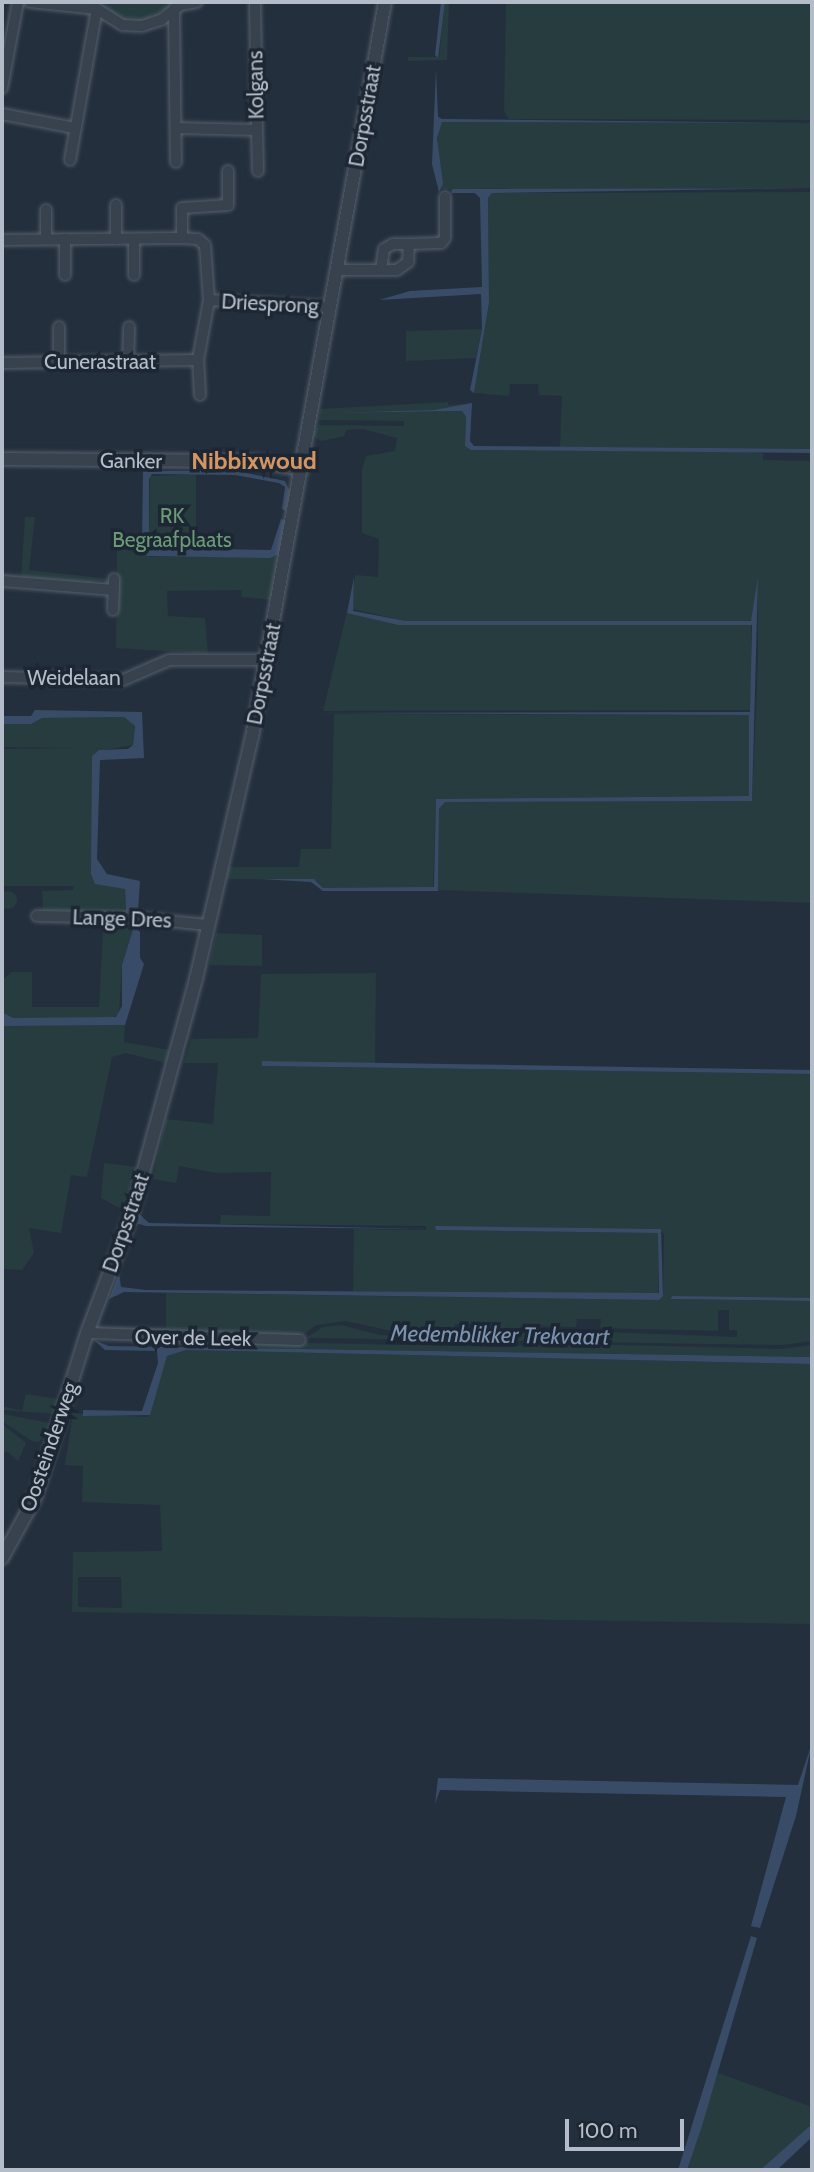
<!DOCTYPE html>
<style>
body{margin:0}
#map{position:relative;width:814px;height:2172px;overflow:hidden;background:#242f3e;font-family:Cabin,sans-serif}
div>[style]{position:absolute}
.green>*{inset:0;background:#263c3f}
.round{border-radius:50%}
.water>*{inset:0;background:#394c67}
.roads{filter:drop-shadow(0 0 2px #565f6c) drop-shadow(0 0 2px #565f6c)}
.minor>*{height:10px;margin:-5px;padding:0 5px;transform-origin:5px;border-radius:5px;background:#38414e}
.tertiary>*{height:12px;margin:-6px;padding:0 6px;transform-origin:6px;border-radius:6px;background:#38414e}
span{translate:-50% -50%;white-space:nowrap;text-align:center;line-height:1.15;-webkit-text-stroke:7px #1d2633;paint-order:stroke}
.street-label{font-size:21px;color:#b4bcc9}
.park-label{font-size:21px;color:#6b9a76}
.water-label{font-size:23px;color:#7c92b1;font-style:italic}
.quarter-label{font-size:24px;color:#d59563;font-weight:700}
.frame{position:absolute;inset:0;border:4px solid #b4bcc9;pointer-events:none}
.scale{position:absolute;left:565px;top:2119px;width:119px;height:32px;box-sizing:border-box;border:4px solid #b4bcc9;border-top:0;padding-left:9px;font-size:21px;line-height:24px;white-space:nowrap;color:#b4bcc9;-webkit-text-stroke:5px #1d2633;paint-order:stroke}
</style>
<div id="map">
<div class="green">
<i style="clip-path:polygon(81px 2px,178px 2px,143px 22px,127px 22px,96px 3px)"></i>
<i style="clip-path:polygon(445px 2px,449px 2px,447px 60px,408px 61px,408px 57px,439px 57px)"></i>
<i style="clip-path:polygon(510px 2px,812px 2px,812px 120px,509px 119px,504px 111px,506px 5px)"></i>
<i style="clip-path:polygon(442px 122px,812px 123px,812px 188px,442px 189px,437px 159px,438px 125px)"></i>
<i style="clip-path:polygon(812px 192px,812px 449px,560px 447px,562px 396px,539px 395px,538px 384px,510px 384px,509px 396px,474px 393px,489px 303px,488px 198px,492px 193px)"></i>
<i style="clip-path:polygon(482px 329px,476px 358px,406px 361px,406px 331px)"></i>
<i style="clip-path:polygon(448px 402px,448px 405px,469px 404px,434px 410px,325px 413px,462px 411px,466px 417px,465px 444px,471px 450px,747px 452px,763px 453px,763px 460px,812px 461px,812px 903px,438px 890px,439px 809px,445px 802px,752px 801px,758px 661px,758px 577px,754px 618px,749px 621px,406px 621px,352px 609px,355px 575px,378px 577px,379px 539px,362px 533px,362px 469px,366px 456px,395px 451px,397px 438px,363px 429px,346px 430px,344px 436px,322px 441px,312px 436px,318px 425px,404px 426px,404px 421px,319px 420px,320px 409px)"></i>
<i style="clip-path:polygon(196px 474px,196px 550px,149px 548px,150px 476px)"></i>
<i style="clip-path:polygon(25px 517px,35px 517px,29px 570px,111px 579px,109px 586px,104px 586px,104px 581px,93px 581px,92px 587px,21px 578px)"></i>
<i style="clip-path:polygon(143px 549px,149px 557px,281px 555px,272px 600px,241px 597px,242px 590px,167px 591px,168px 616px,205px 618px,208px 654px,116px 648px,117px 550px)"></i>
<i style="clip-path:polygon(347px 612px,398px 625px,751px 624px,751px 710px,323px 711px)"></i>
<i style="clip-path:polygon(334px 714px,749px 715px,749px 796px,436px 799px,433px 888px,323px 888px,316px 880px,226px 879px,228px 867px,299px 867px,301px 849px,331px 849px)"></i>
<i style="clip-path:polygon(124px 717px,135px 726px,133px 745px,99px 751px,91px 874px,125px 889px,126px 911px,43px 911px,42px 891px,73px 890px,74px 886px,2px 886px,2px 749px,75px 748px,2px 747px,2px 724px,31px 724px,42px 718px)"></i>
<i class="round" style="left:-1px;top:891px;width:18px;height:18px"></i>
<i style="clip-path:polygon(109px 921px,134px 926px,122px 965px,119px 1014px,111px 1019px,13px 1018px,2px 1012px,2px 980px,12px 972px,32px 972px,32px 1007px,99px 1007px,103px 930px)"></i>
<i style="clip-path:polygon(216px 933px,262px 935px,262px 966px,209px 965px)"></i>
<i style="clip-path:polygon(376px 973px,375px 1064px,263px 1061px,262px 1066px,812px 1074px,812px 1298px,672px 1299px,812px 1301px,812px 1341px,782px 1345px,306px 1338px,323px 1327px,341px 1325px,380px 1335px,499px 1338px,527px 1329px,737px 1337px,737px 1330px,729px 1330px,729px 1310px,718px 1310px,718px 1331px,600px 1328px,601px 1319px,577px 1319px,576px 1327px,523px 1326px,504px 1334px,473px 1334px,472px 1324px,455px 1324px,454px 1333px,397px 1332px,345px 1321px,316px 1325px,299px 1338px,96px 1333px,97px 1327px,166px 1328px,166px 1293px,659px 1300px,663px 1296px,664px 1234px,659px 1229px,435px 1227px,436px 1230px,658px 1233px,658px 1295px,353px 1291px,354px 1229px,426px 1230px,426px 1226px,220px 1224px,221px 1215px,270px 1216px,271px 1172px,216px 1173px,179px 1166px,176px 1183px,153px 1179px,166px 1119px,213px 1124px,218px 1063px,184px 1063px,191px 1039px,258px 1038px,261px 974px)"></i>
<i style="clip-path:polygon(125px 1025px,124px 1042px,170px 1050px,166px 1063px,126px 1053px,112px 1057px,87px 1177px,71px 1175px,61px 1233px,29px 1228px,34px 1253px,22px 1270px,2px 1269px,2px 1026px)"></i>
<i style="clip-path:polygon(104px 1163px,137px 1167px,125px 1211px,101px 1198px)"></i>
<i style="clip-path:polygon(177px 1340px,506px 1347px,539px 1343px,780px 1349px,812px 1345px,812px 1357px,188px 1347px,173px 1344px)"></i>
<i style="clip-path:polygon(evenodd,186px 1350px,812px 1364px,812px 1624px,72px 1612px,73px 1552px,162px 1551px,160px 1505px,82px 1502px,83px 1466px,65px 1465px,73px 1413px,148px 1417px,167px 1356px,186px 1350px,78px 1577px,121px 1577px,122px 1608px,78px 1607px,78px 1577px)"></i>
<i style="clip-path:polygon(26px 1394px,60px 1399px,56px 1414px,2px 1410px,2px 1406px,22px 1411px)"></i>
<i style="clip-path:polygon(2px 1414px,50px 1423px,51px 1424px,39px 1442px,32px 1441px,2px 1421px)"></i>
<i style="clip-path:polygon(2px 1424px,26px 1443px,18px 1461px,8px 1452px,2px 1452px)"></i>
<i style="clip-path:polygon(716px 2072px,812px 2107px,812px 2124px,760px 2170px,687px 2170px)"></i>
</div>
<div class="water">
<i style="clip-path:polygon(441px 2px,445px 2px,438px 58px,435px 55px)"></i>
<i style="clip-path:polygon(436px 69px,438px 117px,442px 119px,812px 123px,442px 122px,437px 138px,443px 184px,439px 192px,432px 164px)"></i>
<i style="clip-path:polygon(812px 188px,492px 193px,488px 198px,489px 303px,474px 393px,470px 390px,482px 329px,481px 294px,379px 300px,410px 291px,482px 287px,480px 198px,475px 193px,451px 193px,452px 189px)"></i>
<i style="clip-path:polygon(472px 403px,470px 441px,474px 446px,812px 449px,812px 453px,471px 450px,465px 446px,466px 417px,462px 411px,325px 413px,434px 410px)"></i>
<i style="clip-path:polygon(143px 471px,237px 471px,285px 481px,290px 492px,286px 511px,282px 509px,285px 487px,279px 483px,235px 475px,152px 474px,149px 479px,149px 548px,271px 550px,281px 519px,285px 520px,279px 554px,270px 558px,147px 556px,142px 544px)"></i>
<i style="clip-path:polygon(354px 577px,353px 611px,406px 621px,751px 621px,758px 577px,752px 801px,445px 802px,439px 809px,438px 891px,323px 891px,311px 882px,261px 879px,314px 879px,323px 888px,434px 887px,436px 799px,749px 796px,749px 715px,311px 713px,750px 712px,752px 625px,398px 625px,347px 613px)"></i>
<i style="clip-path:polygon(35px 710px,142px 712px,144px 758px,100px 760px,97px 859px,107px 874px,140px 881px,138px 911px,126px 911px,125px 889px,95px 884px,91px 874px,92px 756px,99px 750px,128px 749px,133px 745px,135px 726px,124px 717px,42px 718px,31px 724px,2px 724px,2px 716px,31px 716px)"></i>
<i style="clip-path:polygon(134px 926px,140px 932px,140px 958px,144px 964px,125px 1025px,2px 1026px,2px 1012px,13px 1018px,116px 1017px,122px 1006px,122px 965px)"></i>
<i style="clip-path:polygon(262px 1061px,812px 1070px,812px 1074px,262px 1066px)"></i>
<i style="clip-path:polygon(139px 1214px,149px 1223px,427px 1229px,146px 1226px,136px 1223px)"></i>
<i style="clip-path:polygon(435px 1226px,661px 1229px,663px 1296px,659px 1300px,124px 1292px,109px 1299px,119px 1273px,121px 1287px,146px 1290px,659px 1293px,658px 1233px,436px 1230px)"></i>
<i style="clip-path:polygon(672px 1296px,812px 1298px,812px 1301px,671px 1299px)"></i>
<i style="clip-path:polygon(94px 1340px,109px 1346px,812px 1357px,812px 1364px,186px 1350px,167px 1356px,150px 1415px,83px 1416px,83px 1410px,142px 1411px,158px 1363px,157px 1351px,105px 1350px)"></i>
<i style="clip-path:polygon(812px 1743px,796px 1816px,760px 1928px,751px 1926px,786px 1797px,440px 1790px,435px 1804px,438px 1778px,798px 1785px)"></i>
<i style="clip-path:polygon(751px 1936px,757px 1938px,702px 2126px,687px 2170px,678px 2170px)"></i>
<i style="clip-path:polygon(812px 2124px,812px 2137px,777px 2170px,760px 2170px)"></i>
</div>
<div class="roads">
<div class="minor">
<i style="left:30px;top:2px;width:67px;rotate:6deg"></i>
<i style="left:97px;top:9px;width:31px;rotate:32deg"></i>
<i style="left:123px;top:25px;width:19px;rotate:3deg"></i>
<i style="left:142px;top:26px;width:20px;rotate:-18deg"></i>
<i style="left:161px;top:20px;width:24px;rotate:-38deg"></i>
<i style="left:180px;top:5px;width:17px;rotate:-10deg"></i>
<i style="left:174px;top:9px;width:153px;rotate:89.3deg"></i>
<i style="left:2px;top:88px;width:87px;rotate:-79.5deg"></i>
<i style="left:2px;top:114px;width:74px;rotate:10.9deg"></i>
<i style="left:176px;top:128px;width:81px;rotate:1.4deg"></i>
<i style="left:257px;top:130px;width:128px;rotate:-90.9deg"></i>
<i style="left:257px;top:130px;width:41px;rotate:88.6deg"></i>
<i style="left:70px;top:160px;width:153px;rotate:-79.9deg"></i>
<i style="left:182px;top:238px;width:16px;rotate:4deg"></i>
<i style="left:198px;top:239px;width:9px;rotate:41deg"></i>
<i style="left:205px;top:245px;width:55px;rotate:85.8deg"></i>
<i style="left:209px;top:300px;width:122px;rotate:3.3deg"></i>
<i style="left:46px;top:239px;width:29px;rotate:-90deg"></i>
<i style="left:116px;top:239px;width:34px;rotate:-90deg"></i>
<i style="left:2px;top:240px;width:180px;rotate:-0.6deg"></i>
<i style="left:182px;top:238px;width:30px;rotate:-90deg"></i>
<i style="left:182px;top:208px;width:46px;rotate:-3.7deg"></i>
<i style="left:228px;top:205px;width:34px;rotate:-90deg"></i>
<i style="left:338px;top:270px;width:59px"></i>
<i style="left:397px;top:270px;width:14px;rotate:-36deg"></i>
<i style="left:408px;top:262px;width:18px;rotate:-87deg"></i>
<i style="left:409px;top:244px;width:32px;rotate:-2deg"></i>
<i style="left:441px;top:243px;width:6px;rotate:-51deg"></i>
<i style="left:445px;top:238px;width:41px;rotate:-90deg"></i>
<i style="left:381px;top:270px;width:21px;rotate:-82deg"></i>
<i style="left:384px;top:249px;width:10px;rotate:-29deg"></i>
<i style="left:393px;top:244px;width:16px"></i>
<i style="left:65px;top:275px;width:36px;rotate:-90deg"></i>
<i style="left:134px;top:275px;width:36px;rotate:-90deg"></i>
<i style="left:59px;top:327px;width:35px;rotate:90deg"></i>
<i style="left:128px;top:362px;width:35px;rotate:-88deg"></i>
<i style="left:2px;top:363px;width:196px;rotate:-0.9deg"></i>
<i style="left:200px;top:395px;width:35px;rotate:-93deg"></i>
<i style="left:198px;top:360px;width:61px;rotate:-79.6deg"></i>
<i style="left:2px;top:581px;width:112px;rotate:4.6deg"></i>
<i style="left:113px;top:610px;width:31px;rotate:-88deg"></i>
<i style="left:2px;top:677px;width:121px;rotate:1.4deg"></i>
<i style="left:123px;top:680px;width:50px;rotate:-23.5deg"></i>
<i style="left:169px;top:660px;width:98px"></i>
<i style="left:37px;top:916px;width:101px;rotate:1.1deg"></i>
<i style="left:138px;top:918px;width:70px;rotate:5.7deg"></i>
<i style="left:87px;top:1333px;width:213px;rotate:1.9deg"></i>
</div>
<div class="tertiary">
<i style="left:2px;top:459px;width:252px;rotate:0.5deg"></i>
<i style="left:254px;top:461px;width:49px;rotate:9.5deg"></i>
<i style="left:2px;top:1558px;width:68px;rotate:-61.2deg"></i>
<i style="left:35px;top:1498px;width:173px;rotate:-72.5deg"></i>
<i style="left:87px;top:1333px;width:128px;rotate:-69.4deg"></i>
<i style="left:132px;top:1213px;width:243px;rotate:-74.7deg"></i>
<i style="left:196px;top:979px;width:248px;rotate:-77deg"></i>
<i style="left:252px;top:737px;width:747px;rotate:-79.74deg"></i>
</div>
</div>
<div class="street-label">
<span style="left:256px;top:85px;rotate:-91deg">Kolgans</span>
<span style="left:365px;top:116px;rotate:-80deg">Dorpsstraat</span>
<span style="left:270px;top:304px;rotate:3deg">Driesprong</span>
<span style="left:100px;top:362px">Cunerastraat</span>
<span style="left:131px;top:461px;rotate:1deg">Ganker</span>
<span style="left:264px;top:674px;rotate:-79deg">Dorpsstraat</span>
<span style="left:74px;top:678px">Weidelaan</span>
<span style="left:122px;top:919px;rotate:2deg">Lange Dres</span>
<span style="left:126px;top:1223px;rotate:-71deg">Dorpsstraat</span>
<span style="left:193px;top:1338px;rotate:1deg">Over de Leek</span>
<span style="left:49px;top:1447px;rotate:-71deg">Oosteinderweg</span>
</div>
<div class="park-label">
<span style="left:172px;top:528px">RK<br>Begraafplaats</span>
</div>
<div class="water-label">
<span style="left:500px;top:1335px;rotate:1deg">Medemblikker Trekvaart</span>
</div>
<div class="quarter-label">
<span style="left:254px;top:461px">Nibbixwoud</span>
</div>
<div class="frame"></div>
<div class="scale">100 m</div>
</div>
